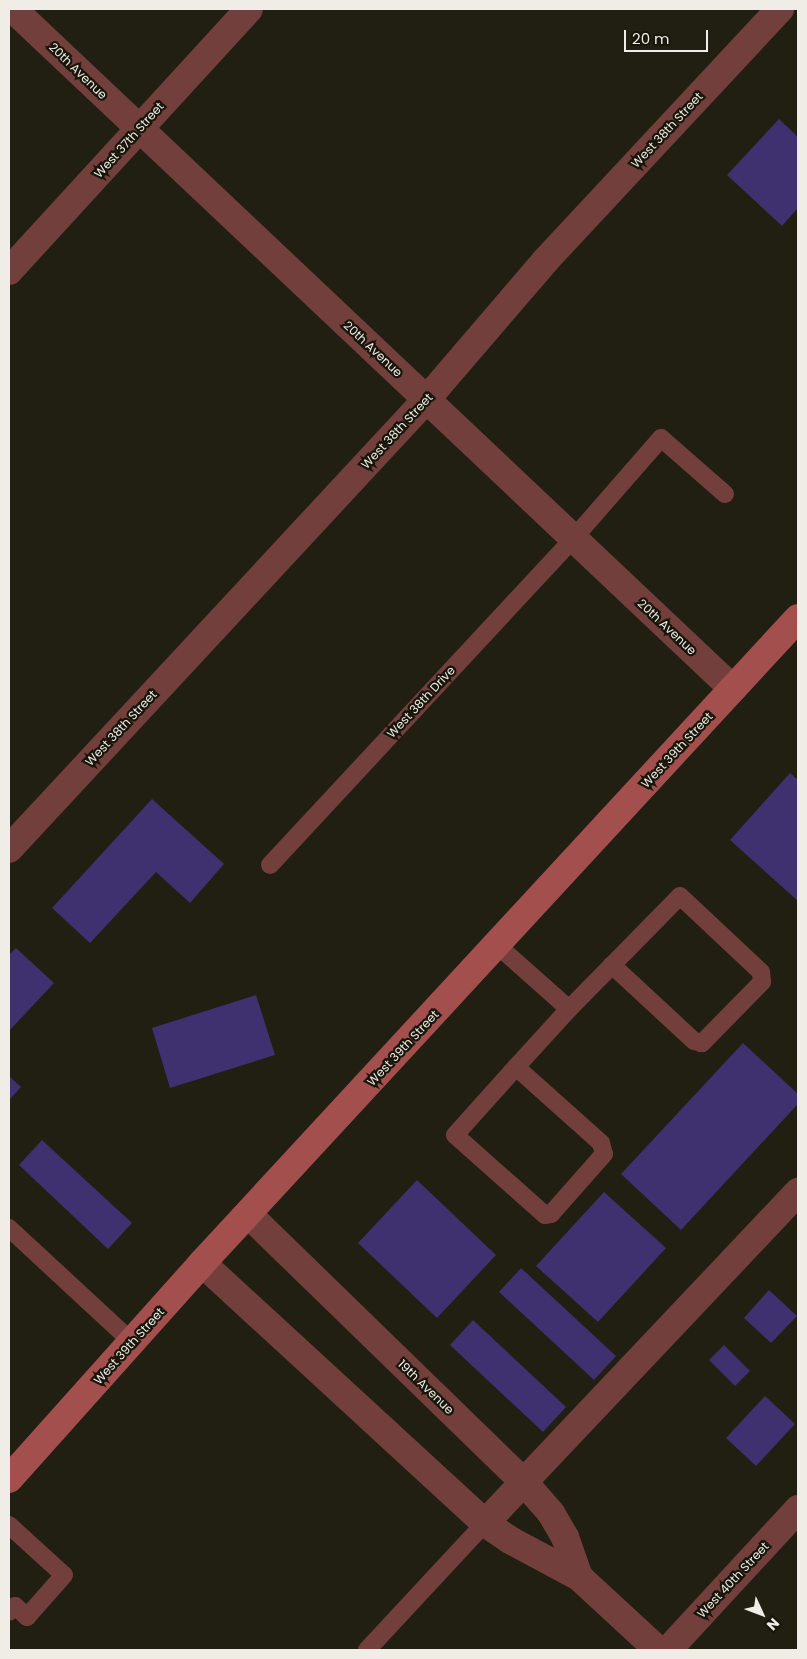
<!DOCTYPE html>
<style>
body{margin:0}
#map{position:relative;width:807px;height:1659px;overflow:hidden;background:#211e12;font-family:Poppins,sans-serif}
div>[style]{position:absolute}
.building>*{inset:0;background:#3f306f}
.service>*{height:18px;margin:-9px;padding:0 9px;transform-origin:9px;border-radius:9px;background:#733f3d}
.minor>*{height:28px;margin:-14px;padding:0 14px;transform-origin:14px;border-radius:14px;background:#733f3d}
.secondary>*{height:28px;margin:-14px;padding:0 14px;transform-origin:14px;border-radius:14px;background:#a34f4d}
span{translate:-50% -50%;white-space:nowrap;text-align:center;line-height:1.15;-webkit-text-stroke:4.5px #18150a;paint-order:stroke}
.street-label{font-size:12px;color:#efede5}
.frame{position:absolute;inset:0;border:10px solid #efede5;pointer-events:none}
.north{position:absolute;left:737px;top:1589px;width:50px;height:50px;-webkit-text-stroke:4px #18150a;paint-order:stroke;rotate:133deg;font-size:14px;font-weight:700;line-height:20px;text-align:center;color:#efede5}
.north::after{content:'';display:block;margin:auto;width:18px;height:22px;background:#efede5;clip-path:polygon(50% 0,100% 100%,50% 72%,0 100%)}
.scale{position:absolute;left:624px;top:30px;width:84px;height:22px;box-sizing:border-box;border:2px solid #efede5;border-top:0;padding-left:6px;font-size:15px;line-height:18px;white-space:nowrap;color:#efede5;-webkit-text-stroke:4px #18150a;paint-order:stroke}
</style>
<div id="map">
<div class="building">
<i style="clip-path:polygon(779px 119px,798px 137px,798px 208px,782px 226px,727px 175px)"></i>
<i style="clip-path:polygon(790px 773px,798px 780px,798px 901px,730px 840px)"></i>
<i style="clip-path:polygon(152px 799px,224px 864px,190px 903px,156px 872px,90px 943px,52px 908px)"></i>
<i style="clip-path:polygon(16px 948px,54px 983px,9px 1031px,9px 955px)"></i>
<i style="clip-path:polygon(256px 995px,275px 1055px,170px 1088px,152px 1028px)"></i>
<i style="clip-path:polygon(743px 1043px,798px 1094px,798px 1104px,681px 1230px,621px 1174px)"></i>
<i style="clip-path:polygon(9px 1076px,21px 1087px,9px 1100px)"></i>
<i style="clip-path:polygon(42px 1140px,132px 1223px,108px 1249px,19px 1165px)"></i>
<i style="clip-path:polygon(417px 1180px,496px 1255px,437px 1318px,358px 1243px)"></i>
<i style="clip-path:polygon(604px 1192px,666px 1248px,598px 1322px,536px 1266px)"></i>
<i style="clip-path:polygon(521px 1268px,616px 1356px,594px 1380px,499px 1292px)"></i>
<i style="clip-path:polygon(769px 1290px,797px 1316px,771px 1343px,744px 1318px)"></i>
<i style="clip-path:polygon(473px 1320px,566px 1407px,543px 1432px,450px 1345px)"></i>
<i style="clip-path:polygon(724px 1345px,750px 1371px,735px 1386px,709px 1360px)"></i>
<i style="clip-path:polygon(765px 1396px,795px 1424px,756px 1466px,726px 1438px)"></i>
</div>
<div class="service">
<i style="left:270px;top:865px;width:445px;rotate:-47.1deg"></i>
<i style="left:573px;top:539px;width:134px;rotate:-48.9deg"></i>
<i style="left:661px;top:438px;width:85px;rotate:41.2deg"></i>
<i style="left:497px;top:945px;width:96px;rotate:41.6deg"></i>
<i style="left:516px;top:1067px;width:114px;rotate:41.8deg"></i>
<i style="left:601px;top:1143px;width:11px;rotate:75deg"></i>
<i style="left:604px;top:1154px;width:80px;rotate:131.5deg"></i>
<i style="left:551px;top:1214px;width:6px;rotate:171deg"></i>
<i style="left:545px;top:1215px;width:120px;rotate:-138.4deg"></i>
<i style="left:455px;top:1135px;width:91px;rotate:-48.1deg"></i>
<i style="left:516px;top:1067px;width:79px;rotate:-47.6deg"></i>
<i style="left:569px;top:1009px;width:158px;rotate:-45.5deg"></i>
<i style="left:680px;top:896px;width:111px;rotate:43.2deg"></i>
<i style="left:761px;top:972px;width:10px;rotate:84deg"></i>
<i style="left:762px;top:982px;width:86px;rotate:134.5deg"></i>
<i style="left:702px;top:1043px;width:8px;rotate:-166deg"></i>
<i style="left:694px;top:1041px;width:112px;rotate:-137.2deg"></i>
<i style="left:9px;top:1228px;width:168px;rotate:42.8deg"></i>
<i style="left:9px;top:1525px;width:74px;rotate:42.3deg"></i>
<i style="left:64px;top:1575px;width:56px;rotate:131.4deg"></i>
<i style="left:27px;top:1617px;width:16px;rotate:-137deg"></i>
<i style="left:15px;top:1606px;width:8px;rotate:135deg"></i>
<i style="left:367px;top:1650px;width:173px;rotate:-47.1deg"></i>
</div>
<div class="minor">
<i style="left:13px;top:9px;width:990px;rotate:43.36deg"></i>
<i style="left:9px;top:271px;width:355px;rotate:-47.5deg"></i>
<i style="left:9px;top:849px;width:613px;rotate:-47.12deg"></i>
<i style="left:426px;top:400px;width:183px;rotate:-49.4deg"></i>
<i style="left:545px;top:261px;width:345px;rotate:-47deg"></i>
<i style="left:249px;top:1215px;width:382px;rotate:44.2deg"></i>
<i style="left:523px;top:1481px;width:43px;rotate:48.8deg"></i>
<i style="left:551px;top:1513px;width:28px;rotate:60deg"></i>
<i style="left:565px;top:1537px;width:42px;rotate:70.7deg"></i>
<i style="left:202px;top:1263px;width:384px;rotate:42.6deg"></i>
<i style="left:485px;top:1523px;width:30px;rotate:34deg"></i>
<i style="left:510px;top:1540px;width:78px;rotate:28.2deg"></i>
<i style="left:579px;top:1577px;width:108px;rotate:42.7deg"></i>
<i style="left:485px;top:1523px;width:456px;rotate:-46.6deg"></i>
<i style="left:668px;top:1650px;width:192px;rotate:-47.3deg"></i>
</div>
<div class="secondary">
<i style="left:9px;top:1479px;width:290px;rotate:-48.2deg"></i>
<i style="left:202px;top:1263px;width:878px;rotate:-47.26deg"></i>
</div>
<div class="street-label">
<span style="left:78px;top:71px;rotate:44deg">20th Avenue</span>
<span style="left:667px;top:130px;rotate:-47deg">West 38th Street</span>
<span style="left:129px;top:140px;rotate:-48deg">West 37th Street</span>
<span style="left:373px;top:349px;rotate:43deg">20th Avenue</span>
<span style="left:397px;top:431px;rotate:-47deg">West 38th Street</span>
<span style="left:667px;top:627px;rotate:43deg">20th Avenue</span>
<span style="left:421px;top:702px;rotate:-47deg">West 38th Drive</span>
<span style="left:121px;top:728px;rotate:-47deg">West 38th Street</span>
<span style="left:677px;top:750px;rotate:-47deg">West 39th Street</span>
<span style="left:403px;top:1048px;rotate:-47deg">West 39th Street</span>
<span style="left:129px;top:1346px;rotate:-48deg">West 39th Street</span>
<span style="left:426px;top:1387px;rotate:44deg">19th Avenue</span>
<span style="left:733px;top:1580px;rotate:-47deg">West 40th Street</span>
</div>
<div class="frame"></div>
<div class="north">N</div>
<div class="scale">20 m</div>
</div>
